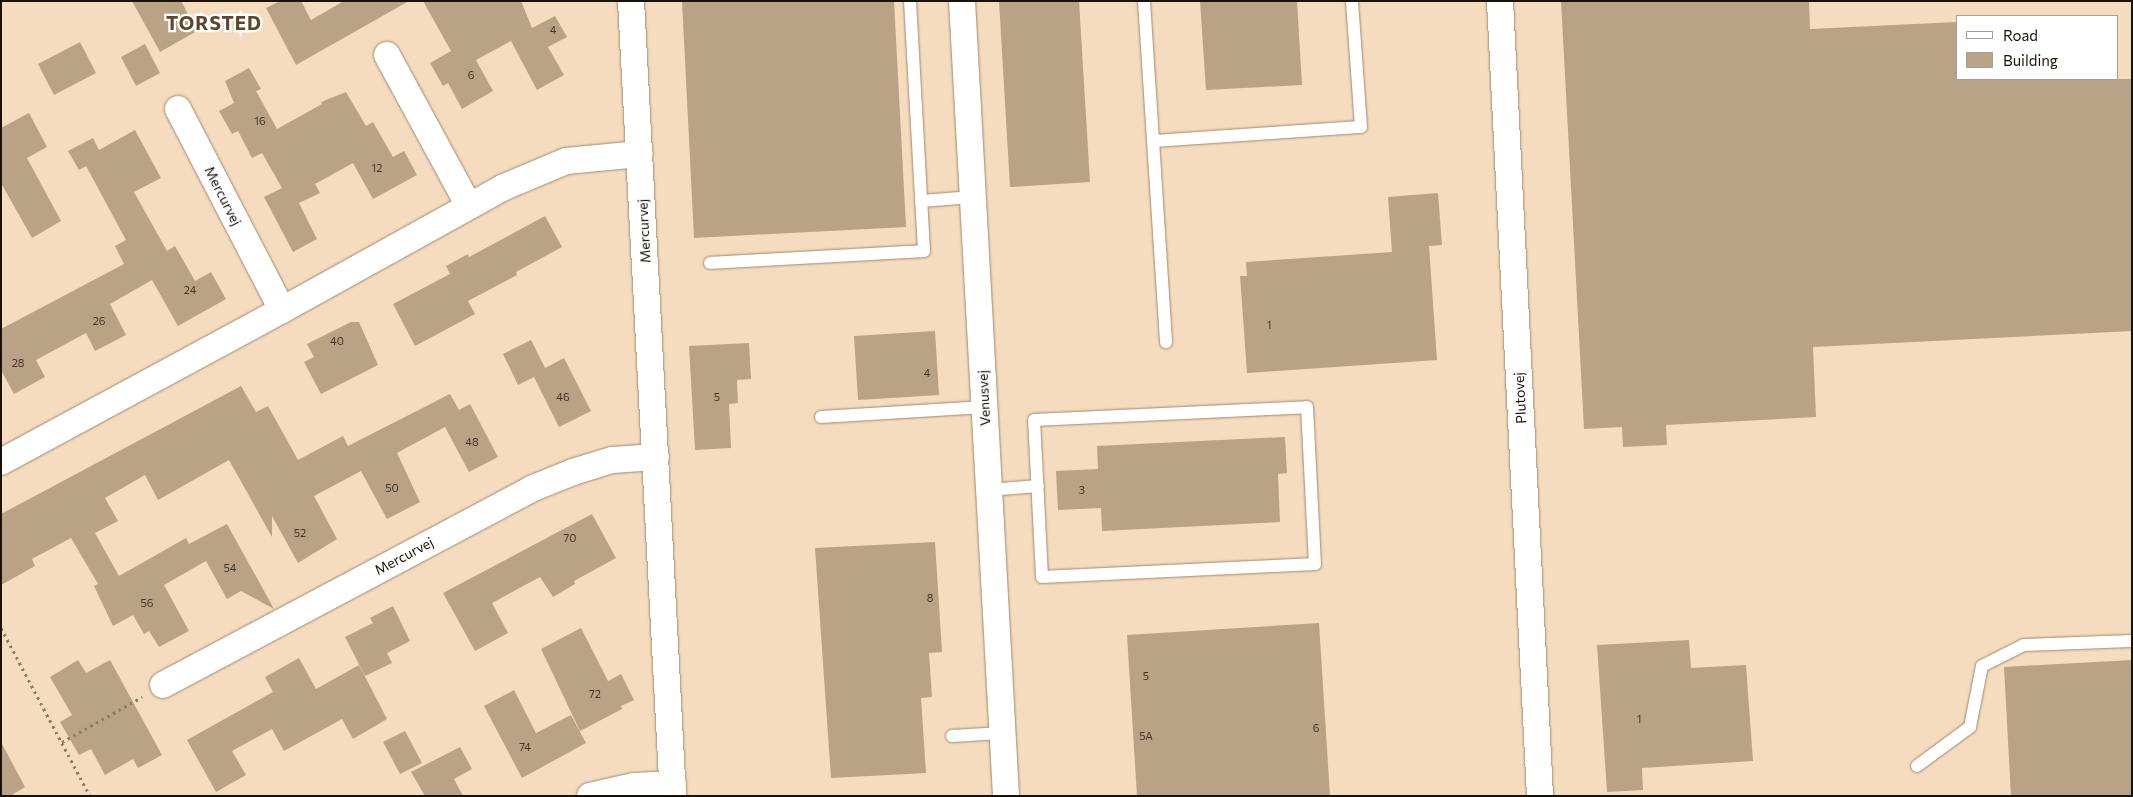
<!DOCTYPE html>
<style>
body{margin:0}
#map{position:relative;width:2133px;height:797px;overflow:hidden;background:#f5dcbe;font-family:Commissioner,sans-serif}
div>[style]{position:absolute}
.building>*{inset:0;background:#b9a286}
.path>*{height:3px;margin-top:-1.5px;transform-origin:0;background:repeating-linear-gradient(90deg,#8c7b66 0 2.5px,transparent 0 6.5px)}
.roads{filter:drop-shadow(0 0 1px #a0896d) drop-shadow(0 0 1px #a0896d)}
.service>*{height:12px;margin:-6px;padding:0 6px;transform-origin:6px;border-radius:6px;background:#fff}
.minor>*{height:26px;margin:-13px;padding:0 13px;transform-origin:13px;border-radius:13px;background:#fff}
span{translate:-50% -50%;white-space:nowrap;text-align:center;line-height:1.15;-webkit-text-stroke:4.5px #fff;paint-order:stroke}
.number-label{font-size:11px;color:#423627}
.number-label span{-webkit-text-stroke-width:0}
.street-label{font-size:14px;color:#1a1207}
.district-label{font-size:19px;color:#5c472d;font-weight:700;letter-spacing:1px}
.frame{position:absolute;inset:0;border:2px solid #1a1207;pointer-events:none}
.legend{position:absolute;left:1956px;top:15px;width:162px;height:65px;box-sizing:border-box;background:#fff;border:1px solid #a3a09c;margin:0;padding:6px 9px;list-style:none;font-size:15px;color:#1a1207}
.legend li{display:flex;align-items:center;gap:10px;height:25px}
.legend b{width:25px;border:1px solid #a3a09c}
</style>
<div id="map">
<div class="building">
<i style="clip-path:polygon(132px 1px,181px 1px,197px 31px,160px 52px)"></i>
<i style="clip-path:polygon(280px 1px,301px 1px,311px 20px,344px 1px,409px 1px,296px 65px,266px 8px)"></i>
<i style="clip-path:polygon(423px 1px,521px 1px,532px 28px,555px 16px,567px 37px,548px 47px,564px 75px,537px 90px,511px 41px,476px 60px,493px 91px,462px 109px,448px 83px,443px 86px,430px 63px,451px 51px)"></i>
<i style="clip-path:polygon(682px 1px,894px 1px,906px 227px,694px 238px)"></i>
<i style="clip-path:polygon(999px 1px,1079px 1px,1090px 182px,1010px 187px)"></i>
<i style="clip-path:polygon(1200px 1px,1297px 1px,1302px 85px,1206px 90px)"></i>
<i style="clip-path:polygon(1561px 1px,1809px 1px,1810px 29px,1957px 22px,1957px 79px,2132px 79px,2132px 331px,1813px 347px,1816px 417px,1666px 425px,1667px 445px,1623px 447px,1622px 427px,1584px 429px)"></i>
<i style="clip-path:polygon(80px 42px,96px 73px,54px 95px,38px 64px)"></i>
<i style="clip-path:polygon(145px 44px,160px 73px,136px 86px,121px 57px)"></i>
<i style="clip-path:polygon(249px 68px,261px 89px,256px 91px,277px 129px,322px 104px,321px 102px,346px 92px,366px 126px,373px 122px,393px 157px,404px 151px,417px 175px,373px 199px,353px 163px,315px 184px,320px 193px,299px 203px,317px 239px,293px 252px,264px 197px,282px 188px,262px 153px,252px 158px,238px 131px,232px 134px,219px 111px,234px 103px,225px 81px)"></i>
<i style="clip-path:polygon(29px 113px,47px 147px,27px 158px,61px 221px,32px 238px,1px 183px,1px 128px)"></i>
<i style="clip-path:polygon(135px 130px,161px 178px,134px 192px,167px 251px,175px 246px,195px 281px,211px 272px,226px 299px,178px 326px,152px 280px,110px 304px,126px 335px,95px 351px,86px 333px,36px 360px,45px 377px,14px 394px,1px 370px,1px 329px,124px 264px,115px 246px,126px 240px,86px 166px,79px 170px,68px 151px,93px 138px,99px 150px)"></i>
<i style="clip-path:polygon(1438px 193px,1442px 245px,1429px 246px,1437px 360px,1247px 373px,1240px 276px,1247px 276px,1246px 262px,1392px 252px,1388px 197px)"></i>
<i style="clip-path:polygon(545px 216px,562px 247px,516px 272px,517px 275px,468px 301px,475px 314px,415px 346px,393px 304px,450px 274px,446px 266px,468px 254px,469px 257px)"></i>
<i style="clip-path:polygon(351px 322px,359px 322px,378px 365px,321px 394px,304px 362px,314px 357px,307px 344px)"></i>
<i style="clip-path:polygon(935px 331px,939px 395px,858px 400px,854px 336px)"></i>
<i style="clip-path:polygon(531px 340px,545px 368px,564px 358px,591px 411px,559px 427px,534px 377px,518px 385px,503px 354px)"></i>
<i style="clip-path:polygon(749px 343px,751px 379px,737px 380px,738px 403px,729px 404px,731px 448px,695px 450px,689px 346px)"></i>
<i style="clip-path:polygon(241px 386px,256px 412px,268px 406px,298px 460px,343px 436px,348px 446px,450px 394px,459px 410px,470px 404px,498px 457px,469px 472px,445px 427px,397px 453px,420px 502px,387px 519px,361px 471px,314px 496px,337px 539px,298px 563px,272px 516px,272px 537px,229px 460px,158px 500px,145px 475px,105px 498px,118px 521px,95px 533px,119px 576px,186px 538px,189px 544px,227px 524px,274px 609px,241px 591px,227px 599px,206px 561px,164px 585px,189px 631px,159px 647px,149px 631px,144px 634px,133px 615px,113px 626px,94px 586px,98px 584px,71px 538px,32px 559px,35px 566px,1px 585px,1px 514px)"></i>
<i style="clip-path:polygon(1285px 437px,1287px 473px,1278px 474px,1280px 522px,1102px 531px,1101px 508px,1058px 510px,1056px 471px,1098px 469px,1097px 446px)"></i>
<i style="clip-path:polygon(592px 514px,616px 558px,574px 581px,575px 584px,553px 597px,540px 577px,492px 603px,508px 633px,475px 651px,443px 593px)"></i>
<i style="clip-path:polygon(935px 542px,942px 652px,929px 653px,932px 697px,921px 698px,926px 773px,831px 778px,815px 548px)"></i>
<i style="clip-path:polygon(393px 606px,410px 641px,387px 653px,392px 663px,365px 676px,345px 637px,373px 623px,370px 618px)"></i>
<i style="clip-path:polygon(1319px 623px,1330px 796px,1137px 796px,1127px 635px)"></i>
<i style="clip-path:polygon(581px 628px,608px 681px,621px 674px,634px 700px,621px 706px,622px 709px,580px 731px,541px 649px)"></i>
<i style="clip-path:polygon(1689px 640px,1691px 668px,1746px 665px,1753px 761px,1642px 768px,1643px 790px,1607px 792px,1597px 645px)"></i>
<i style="clip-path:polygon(299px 658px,316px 689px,359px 665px,387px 719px,353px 739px,342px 719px,284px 751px,272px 729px,232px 751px,246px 775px,216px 792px,187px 740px,273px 692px,265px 677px)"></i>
<i style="clip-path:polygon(78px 660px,86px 673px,110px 660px,162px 755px,138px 768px,133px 759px,105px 775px,91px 749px,79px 755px,60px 722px,72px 715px,50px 677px)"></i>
<i style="clip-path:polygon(2132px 660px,2132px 796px,2011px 796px,2004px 667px)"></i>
<i style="clip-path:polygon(514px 690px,536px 733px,571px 715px,586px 743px,522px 778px,484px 706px)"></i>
<i style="clip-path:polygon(405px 731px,422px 763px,400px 774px,383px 742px)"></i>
<i style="clip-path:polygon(1px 742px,25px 787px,10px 796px,1px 796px)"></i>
<i style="clip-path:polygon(460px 747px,472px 769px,454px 779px,463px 796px,425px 796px,411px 772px)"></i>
</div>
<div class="path">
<i style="left:1px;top:628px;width:190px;rotate:62.1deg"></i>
<i style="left:62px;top:742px;width:92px;rotate:-29.4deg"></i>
</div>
<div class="roads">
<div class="service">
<i style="left:1144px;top:1px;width:342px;rotate:86.3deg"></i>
<i style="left:1153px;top:141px;width:208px;rotate:-3.9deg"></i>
<i style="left:1361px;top:127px;width:126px;rotate:-94.1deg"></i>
<i style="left:921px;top:201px;width:52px;rotate:-4.4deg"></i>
<i style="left:710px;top:263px;width:214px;rotate:-3.2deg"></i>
<i style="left:924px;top:251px;width:250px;rotate:-93.2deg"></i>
<i style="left:1307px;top:407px;width:157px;rotate:87.1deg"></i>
<i style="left:1315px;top:564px;width:273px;rotate:177.3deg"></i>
<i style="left:1042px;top:577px;width:157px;rotate:-92.9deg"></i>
<i style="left:1034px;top:420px;width:273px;rotate:-2.7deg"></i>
<i style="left:821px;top:417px;width:164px;rotate:-3.5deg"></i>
<i style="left:989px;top:490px;width:49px;rotate:-4.7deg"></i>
<i style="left:952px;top:736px;width:50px;rotate:-3.4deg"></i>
<i style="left:1917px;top:766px;width:66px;rotate:-36.3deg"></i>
<i style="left:1970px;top:727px;width:62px;rotate:-78.9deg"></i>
<i style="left:1982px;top:666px;width:47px;rotate:-26.6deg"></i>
<i style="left:2024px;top:645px;width:108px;rotate:-2.1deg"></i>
</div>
<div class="minor">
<i style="left:631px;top:1px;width:796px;rotate:86.98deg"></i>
<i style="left:962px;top:1px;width:796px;rotate:86.83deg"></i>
<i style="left:1500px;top:1px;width:796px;rotate:87.12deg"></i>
<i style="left:387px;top:55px;width:172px;rotate:61.5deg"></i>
<i style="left:178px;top:109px;width:226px;rotate:62.6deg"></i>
<i style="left:1px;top:462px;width:319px;rotate:-28.4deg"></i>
<i style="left:282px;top:310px;width:252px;rotate:-29deg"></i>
<i style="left:502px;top:188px;width:69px;rotate:-22.9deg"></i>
<i style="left:566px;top:161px;width:74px;rotate:-5.4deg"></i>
<i style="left:163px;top:685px;width:417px;rotate:-28deg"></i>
<i style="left:531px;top:489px;width:45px;rotate:-22deg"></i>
<i style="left:573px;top:472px;width:41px;rotate:-17.1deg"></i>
<i style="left:612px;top:460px;width:44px;rotate:-3.9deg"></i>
<i style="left:590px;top:796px;width:45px;rotate:-12.8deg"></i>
<i style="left:634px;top:786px;width:39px;rotate:-3deg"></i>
</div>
</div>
<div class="number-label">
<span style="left:553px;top:30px">4</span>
<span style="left:471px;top:75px">6</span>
<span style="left:260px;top:121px">16</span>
<span style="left:377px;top:168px">12</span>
<span style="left:190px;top:290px">24</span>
<span style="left:99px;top:321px">26</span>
<span style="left:1269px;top:325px">1</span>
<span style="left:337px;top:341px">40</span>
<span style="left:18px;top:363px">28</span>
<span style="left:927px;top:373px">4</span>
<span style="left:563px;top:397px">46</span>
<span style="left:717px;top:397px">5</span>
<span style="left:472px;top:442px">48</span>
<span style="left:392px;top:488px">50</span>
<span style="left:1082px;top:490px">3</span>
<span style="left:300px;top:533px">52</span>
<span style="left:570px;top:538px">70</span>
<span style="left:230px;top:568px">54</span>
<span style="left:930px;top:598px">8</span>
<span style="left:147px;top:603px">56</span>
<span style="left:1146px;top:676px">5</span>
<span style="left:595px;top:694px">72</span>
<span style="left:1639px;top:719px">1</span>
<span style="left:1316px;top:728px">6</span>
<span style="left:1146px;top:736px">5A</span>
<span style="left:525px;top:747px">74</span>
</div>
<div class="street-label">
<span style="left:223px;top:196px;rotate:63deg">Mercurvej</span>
<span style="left:644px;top:231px;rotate:-93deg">Mercurvej</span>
<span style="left:984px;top:398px;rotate:-93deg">Venusvej</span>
<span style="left:1520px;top:398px;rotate:-93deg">Plutovej</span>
<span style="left:404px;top:556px;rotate:-28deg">Mercurvej</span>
</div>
<div class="district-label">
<span style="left:214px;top:23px">TORSTED</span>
</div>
<div class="frame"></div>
<ul class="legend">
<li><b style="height:6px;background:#fff"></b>Road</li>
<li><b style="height:14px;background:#b9a286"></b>Building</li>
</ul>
</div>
